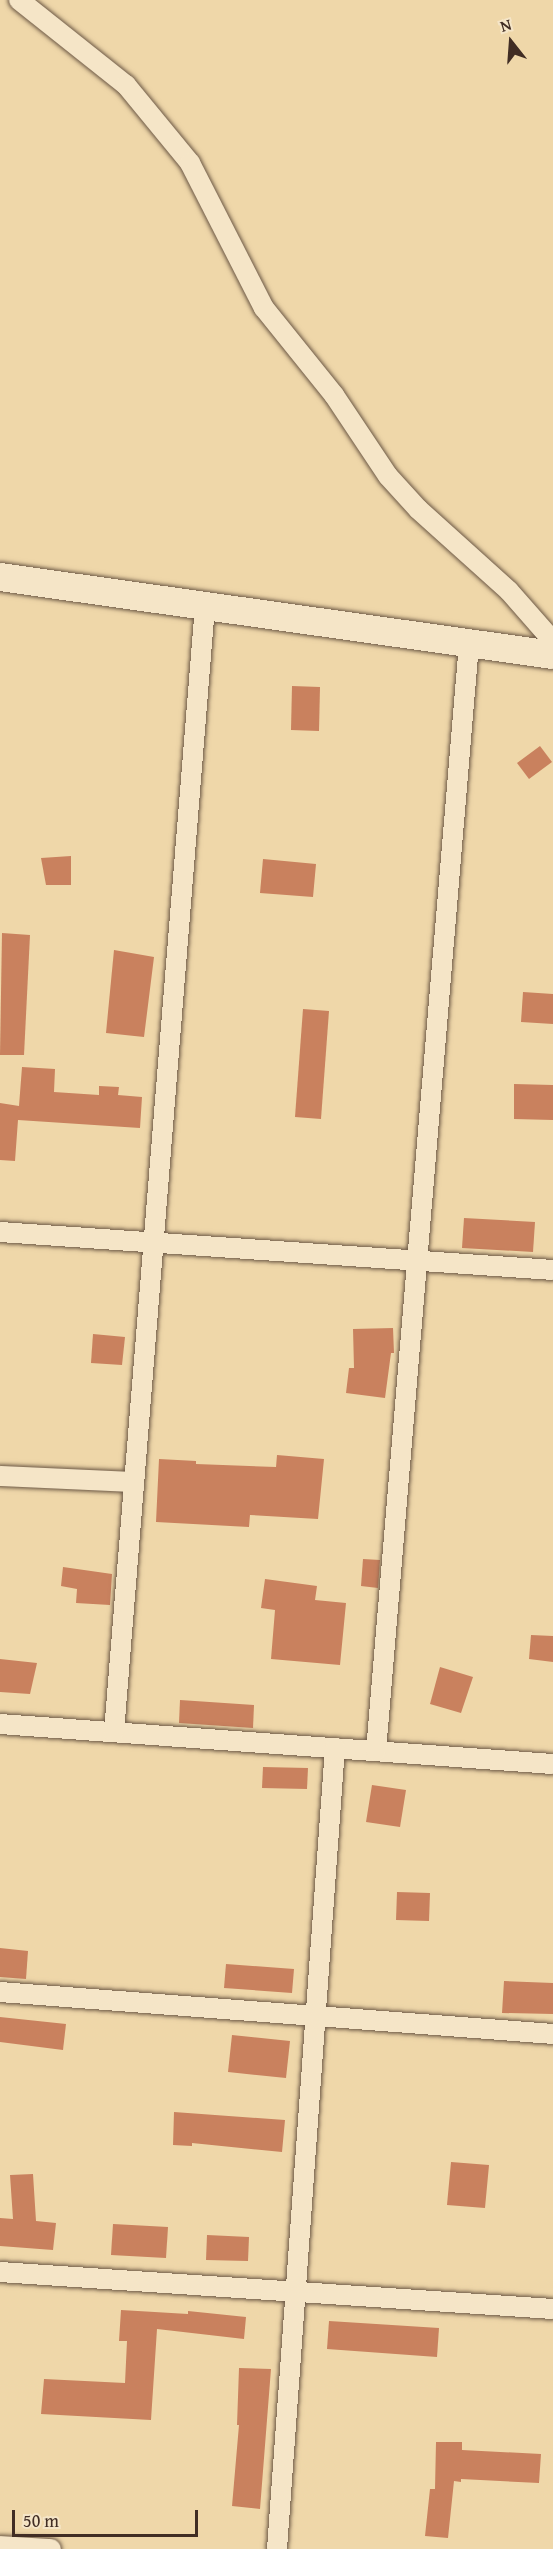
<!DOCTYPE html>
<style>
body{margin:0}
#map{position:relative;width:553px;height:2549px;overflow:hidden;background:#efd7a9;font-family:"Gentium Book Plus",serif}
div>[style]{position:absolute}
.building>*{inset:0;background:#c9815e}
.roads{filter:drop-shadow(0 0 2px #6c5845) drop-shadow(0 0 2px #6c5845)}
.minor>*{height:20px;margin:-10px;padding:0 10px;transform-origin:10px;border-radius:10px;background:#f5e5c7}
.secondary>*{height:28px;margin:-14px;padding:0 14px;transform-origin:14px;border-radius:14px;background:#f5e5c7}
span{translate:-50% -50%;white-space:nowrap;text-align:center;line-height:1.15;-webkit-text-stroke:5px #f5e5c7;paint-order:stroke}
.north{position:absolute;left:481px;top:12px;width:60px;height:60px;-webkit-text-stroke:4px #f5e5c7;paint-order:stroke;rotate:343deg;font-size:16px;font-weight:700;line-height:24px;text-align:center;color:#412d24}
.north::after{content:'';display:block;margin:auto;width:21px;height:27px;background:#412d24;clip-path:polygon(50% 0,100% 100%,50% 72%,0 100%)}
.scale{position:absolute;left:12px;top:2510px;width:186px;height:27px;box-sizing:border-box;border:3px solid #412d24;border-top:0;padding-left:8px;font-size:18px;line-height:21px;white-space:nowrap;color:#412d24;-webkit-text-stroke:4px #f5e5c7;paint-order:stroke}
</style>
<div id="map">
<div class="building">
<i style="clip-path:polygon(292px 686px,320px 687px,319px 731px,291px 730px)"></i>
<i style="clip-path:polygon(540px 746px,552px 762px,529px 779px,517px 763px)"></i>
<i style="clip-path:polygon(71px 856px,71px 885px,46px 885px,41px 858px)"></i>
<i style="clip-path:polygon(263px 859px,316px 864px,313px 897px,260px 893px)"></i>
<i style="clip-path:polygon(2px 933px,30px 935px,24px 1055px,0 1055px)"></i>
<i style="clip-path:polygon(114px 950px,154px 957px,144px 1037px,106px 1033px)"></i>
<i style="clip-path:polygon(523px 992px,553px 994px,553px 1024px,521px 1022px)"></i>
<i style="clip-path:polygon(303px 1009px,329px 1011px,321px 1119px,295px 1117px)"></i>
<i style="clip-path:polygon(22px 1067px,55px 1069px,54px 1092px,99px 1095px,99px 1086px,119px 1087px,118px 1095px,142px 1097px,140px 1128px,18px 1120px,15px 1161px,0 1160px,0 1103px,19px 1106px)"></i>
<i style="clip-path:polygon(514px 1084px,553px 1085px,553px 1120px,514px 1119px)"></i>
<i style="clip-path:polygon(464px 1218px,535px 1222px,533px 1252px,462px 1248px)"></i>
<i style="clip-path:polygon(393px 1328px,394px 1353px,391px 1353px,385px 1398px,346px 1393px,349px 1368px,354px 1368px,353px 1329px)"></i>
<i style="clip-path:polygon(93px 1334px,125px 1337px,122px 1365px,91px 1363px)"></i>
<i style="clip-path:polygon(277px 1455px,324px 1459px,318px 1519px,250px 1515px,249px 1527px,156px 1522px,159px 1459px,196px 1461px,196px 1464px,276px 1467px)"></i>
<i style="clip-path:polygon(363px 1559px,380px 1560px,378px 1588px,361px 1586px)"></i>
<i style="clip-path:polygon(63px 1567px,112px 1574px,110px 1605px,76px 1603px,77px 1589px,61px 1586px)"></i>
<i style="clip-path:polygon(265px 1579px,317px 1586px,315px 1600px,346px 1603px,340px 1665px,271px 1659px,275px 1610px,261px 1608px)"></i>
<i style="clip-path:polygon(531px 1635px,553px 1636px,553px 1662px,529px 1659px)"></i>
<i style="clip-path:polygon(0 1659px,37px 1663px,30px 1694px,0 1692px)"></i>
<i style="clip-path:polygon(440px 1667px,473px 1677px,461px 1713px,430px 1704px)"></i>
<i style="clip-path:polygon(180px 1700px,254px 1705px,253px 1728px,179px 1723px)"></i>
<i style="clip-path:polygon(263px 1767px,308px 1768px,307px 1789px,262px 1788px)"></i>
<i style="clip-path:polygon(372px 1785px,406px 1790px,400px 1827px,366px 1822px)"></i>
<i style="clip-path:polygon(397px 1892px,430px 1893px,429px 1921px,396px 1920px)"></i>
<i style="clip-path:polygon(0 1948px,28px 1951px,26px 1979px,0 1977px)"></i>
<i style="clip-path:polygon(226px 1964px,294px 1969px,292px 1993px,224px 1988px)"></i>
<i style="clip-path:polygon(504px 1981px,553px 1983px,553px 2014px,502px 2013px)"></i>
<i style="clip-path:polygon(0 2017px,66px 2024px,63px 2050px,0 2042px)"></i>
<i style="clip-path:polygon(232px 2035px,290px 2041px,286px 2078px,228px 2072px)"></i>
<i style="clip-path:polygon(174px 2112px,285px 2120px,282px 2152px,192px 2143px,192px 2146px,173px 2145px)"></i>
<i style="clip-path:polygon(451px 2162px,489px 2165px,485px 2208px,447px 2205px)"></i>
<i style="clip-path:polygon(33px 2174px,36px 2221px,56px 2223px,53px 2250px,0 2246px,0 2218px,13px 2219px,10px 2175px)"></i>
<i style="clip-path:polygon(113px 2224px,168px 2227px,166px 2258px,111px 2255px)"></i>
<i style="clip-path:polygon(207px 2235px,249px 2237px,248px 2261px,206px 2260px)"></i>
<i style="clip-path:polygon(121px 2310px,188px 2314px,188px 2311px,246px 2317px,244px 2339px,157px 2329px,151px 2420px,41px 2414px,44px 2379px,125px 2383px,127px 2341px,119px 2341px)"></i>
<i style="clip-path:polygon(329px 2321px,439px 2328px,437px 2357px,327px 2349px)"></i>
<i style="clip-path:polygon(239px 2368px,271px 2369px,260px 2509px,232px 2506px,239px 2425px,237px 2425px)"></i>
<i style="clip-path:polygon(436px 2442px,462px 2442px,462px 2450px,541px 2454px,539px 2483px,461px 2479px,461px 2482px,454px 2481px,448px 2538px,425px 2536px,430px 2489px,435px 2489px)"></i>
</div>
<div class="roads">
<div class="minor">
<i style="left:19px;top:0;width:137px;rotate:38.5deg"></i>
<i style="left:126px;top:85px;width:101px;rotate:50.6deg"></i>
<i style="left:190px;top:163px;width:163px;rotate:63deg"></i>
<i style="left:264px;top:308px;width:112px;rotate:51.2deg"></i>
<i style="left:334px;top:395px;width:97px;rotate:56.3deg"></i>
<i style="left:388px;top:476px;width:45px;rotate:47.7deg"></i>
<i style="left:418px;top:509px;width:122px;rotate:42deg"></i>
<i style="left:509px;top:591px;width:67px;rotate:48.7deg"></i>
<i style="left:0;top:1232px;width:554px;rotate:3.93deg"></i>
<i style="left:0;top:1476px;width:134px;rotate:2.6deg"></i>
<i style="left:0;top:1724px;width:554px;rotate:4.14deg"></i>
<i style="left:114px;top:1732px;width:1130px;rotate:-85.38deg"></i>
<i style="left:376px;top:1751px;width:1112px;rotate:-85.2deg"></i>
<i style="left:0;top:1992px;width:555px;rotate:4.34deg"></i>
<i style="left:0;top:2272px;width:554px;rotate:3.83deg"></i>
<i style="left:0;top:2546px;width:51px;rotate:3.4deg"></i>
<i style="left:277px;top:2549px;width:803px;rotate:-85.86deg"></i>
</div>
<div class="secondary">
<i style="left:0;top:577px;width:558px;rotate:8.03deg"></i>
</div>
</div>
<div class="north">N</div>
<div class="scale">50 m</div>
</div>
